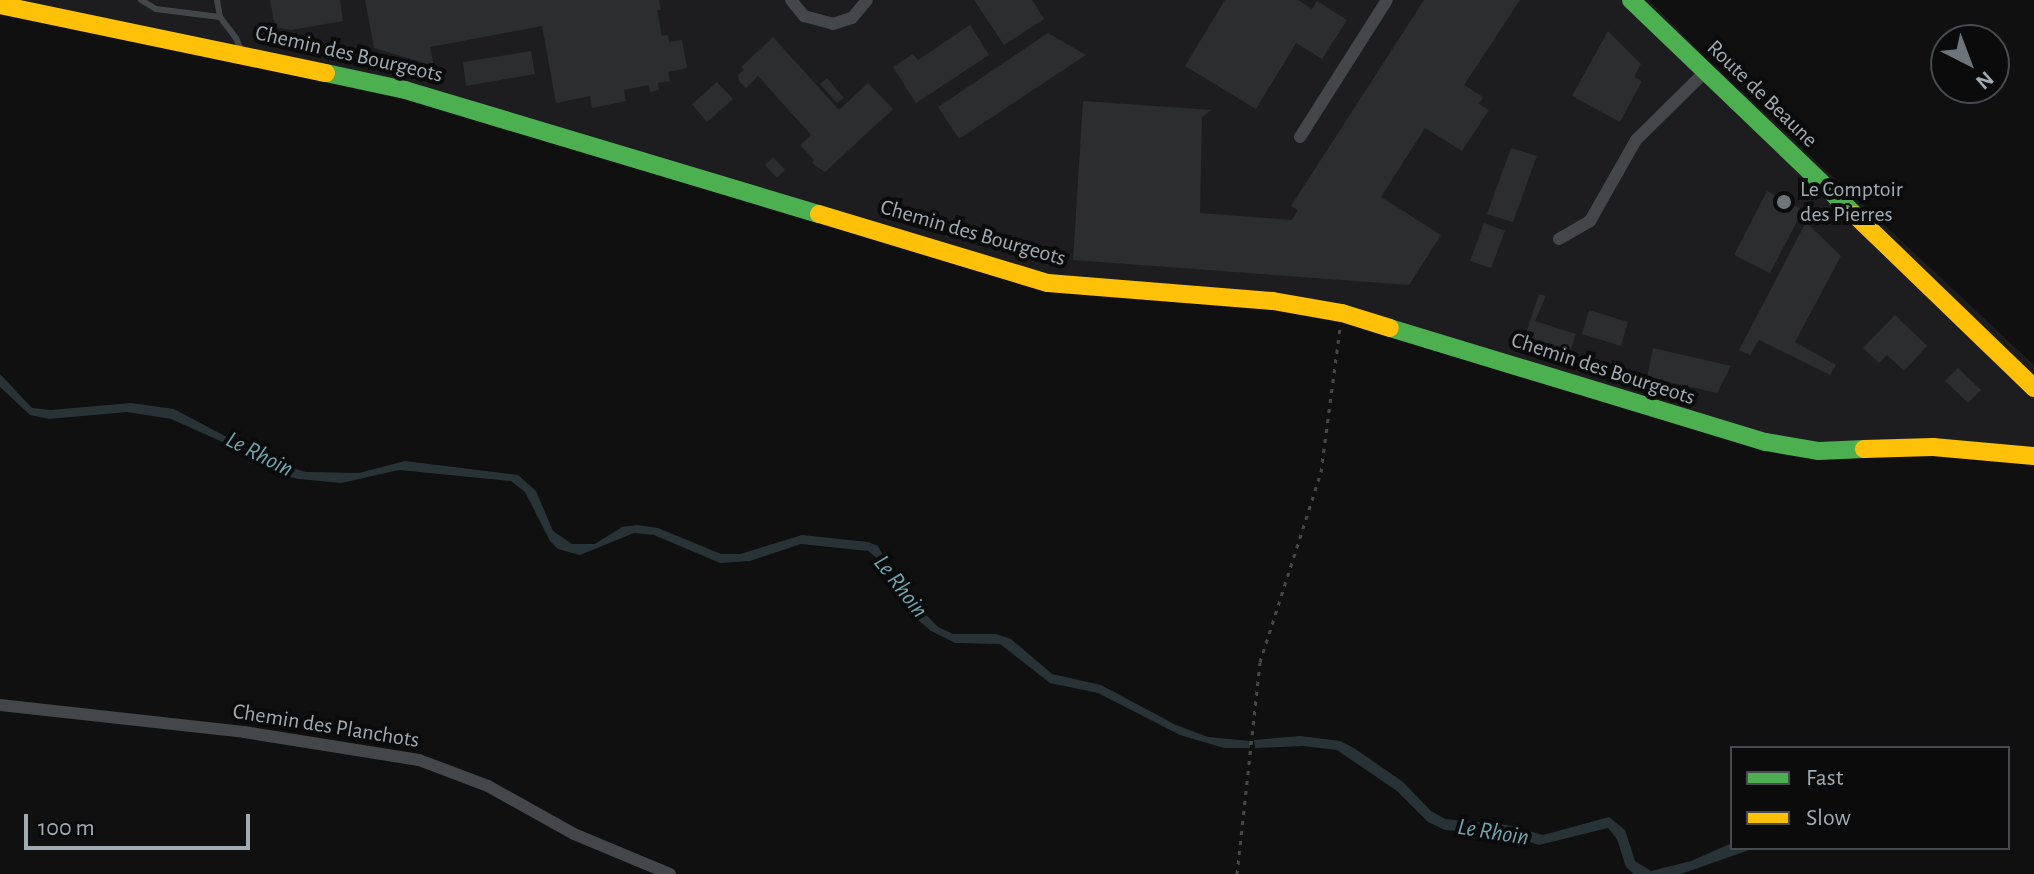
<!DOCTYPE html>
<style>
body{margin:0}
#map{position:relative;width:2034px;height:874px;overflow:hidden;background:#101011;font-family:"Alegreya Sans",sans-serif}
div>[style]{position:absolute}
.built>*{inset:0;background:#1d1d1f}
.water>*{inset:0;background:#273336}
.building>*{inset:0;background:#2c2d2f}
.path>*{height:3px;margin-top:-1.5px;transform-origin:0;background:repeating-linear-gradient(90deg,#46494b 0 4px,transparent 0 10px)}
.lane>*{height:6px;margin:-3px;padding:0 3px;transform-origin:3px;border-radius:3px;background:#444749}
.street>*{height:12px;margin:-6px;padding:0 6px;transform-origin:6px;border-radius:6px;background:#444749}
.fast>*{height:18px;margin:-9px;padding:0 9px;transform-origin:9px;border-radius:9px;background:#4caf50}
.slow>*{height:18px;margin:-9px;padding:0 9px;transform-origin:9px;border-radius:9px;background:#ffc107}
.dots>*{width:22px;height:22px;translate:-50% -50%;box-sizing:border-box;border:4px solid #0b0b0c;border-radius:50%}
span{translate:-50% -50%;white-space:nowrap;text-align:center;line-height:1.15;-webkit-text-stroke:8px #0b0b0c;paint-order:stroke}
.street-label{font-size:22px;color:#a0abb3}
.poi-label{font-size:22px;color:#a0abb3}
.left{translate:0 -50%;text-align:left}
.water-label{font-size:24px;color:#73a5b1;font-style:italic}
.legend{position:absolute;left:1730px;top:746px;width:280px;height:104px;box-sizing:border-box;background:#0b0b0c;border:2px solid #474b4f;margin:0;padding:10px 14px;list-style:none;font-size:24px;color:#a0abb3}
.legend li{display:flex;align-items:center;gap:16px;height:40px}
.legend b{width:40px;border:2px solid #474b4f}
.north{position:absolute;left:1930px;top:24px;width:80px;height:80px;box-sizing:border-box;background:#0b0b0c;border:2px solid #474b4f;border-radius:50%;rotate:138deg;font-size:22px;font-weight:700;line-height:32px;text-align:center;color:#a0abb3}
.north::after{content:'';display:block;margin:auto;width:28px;height:36px;background:#6e757a;clip-path:polygon(50% 0,100% 100%,50% 72%,0 100%)}
.scale{position:absolute;left:24px;top:814px;width:226px;height:36px;box-sizing:border-box;border:4px solid #a0abb3;border-top:0;padding-left:10px;font-size:24px;line-height:28px;white-space:nowrap;color:#a0abb3;-webkit-text-stroke:6px #0b0b0c;paint-order:stroke}
</style>
<div id="map">
<div class="built">
<i style="clip-path:polygon(0 0,1649px 0,1707px 59px,2034px 365px,2034px 465px,1919px 454px,1808px 456px,1358px 317px,1063px 291px,411px 97px)"></i>
</div>
<div class="water">
<i style="clip-path:polygon(0 374px,32px 408px,51px 410px,131px 403px,174px 409px,276px 463px,306px 472px,359px 473px,405px 461px,518px 475px,536px 491px,553px 531px,572px 544px,595px 544px,622px 527px,637px 525px,658px 528px,721px 554px,740px 554px,802px 535px,868px 542px,878px 546px,902px 590px,938px 627px,953px 634px,996px 634px,1011px 639px,1052px 674px,1101px 685px,1176px 725px,1208px 737px,1250px 741px,1250px 748px,1224px 748px,1180px 735px,1098px 693px,1050px 683px,1000px 644px,955px 643px,931px 631px,911px 614px,898px 599px,878px 559px,868px 551px,801px 544px,750px 561px,720px 563px,654px 535px,634px 533px,580px 555px,558px 549px,550px 541px,525px 492px,511px 481px,399px 470px,341px 483px,299px 479px,281px 475px,234px 447px,171px 419px,127px 412px,49px 419px,30px 415px,0 387px)"></i>
<i style="clip-path:polygon(1300px 736px,1340px 741px,1354px 748px,1403px 782px,1431px 811px,1445px 819px,1507px 825px,1543px 835px,1609px 817px,1625px 830px,1635px 861px,1651px 871px,1691px 861px,1732px 843px,1732px 848px,1755px 848px,1681px 874px,1634px 874px,1626px 867px,1617px 839px,1608px 828px,1539px 845px,1508px 835px,1445px 830px,1428px 822px,1397px 791px,1337px 750px,1303px 746px,1255px 748px,1254px 740px)"></i>
</div>
<div class="building">
<i style="clip-path:polygon(270px 0,340px 0,343px 21px,291px 30px,275px 27px)"></i>
<i style="clip-path:polygon(365px 0,659px 0,661px 10px,657px 10px,662px 36px,668px 35px,669px 42px,682px 40px,687px 68px,668px 72px,670px 81px,658px 83px,659px 90px,650px 92px,649px 85px,624px 90px,626px 101px,592px 108px,590px 96px,556px 103px,542px 26px,430px 47px,434px 66px,374px 48px)"></i>
<i style="clip-path:polygon(974px 0,1032px 0,1044px 19px,1004px 45px)"></i>
<i style="clip-path:polygon(1225px 0,1298px 0,1312px 9px,1317px 1px,1347px 20px,1322px 59px,1296px 43px,1256px 109px,1185px 66px)"></i>
<i style="clip-path:polygon(1424px 0,1520px 0,1464px 85px,1483px 97px,1479px 104px,1489px 110px,1462px 151px,1425px 128px,1381px 197px,1441px 235px,1409px 285px,1073px 260px,1083px 101px,1212px 110px,1202px 117px,1200px 213px,1292px 220px,1298px 210px,1291px 206px)"></i>
<i style="clip-path:polygon(970px 25px,989px 55px,916px 103px,893px 67px,913px 54px,918px 60px)"></i>
<i style="clip-path:polygon(1608px 31px,1641px 64px,1634px 77px,1642px 81px,1620px 122px,1572px 96px)"></i>
<i style="clip-path:polygon(1048px 33px,1086px 55px,959px 139px,938px 107px)"></i>
<i style="clip-path:polygon(773px 37px,839px 110px,868px 83px,893px 109px,825px 172px,812px 163px,814px 160px,800px 145px,811px 135px,758px 76px,746px 88px,739px 81px,738px 75px,744px 70px,741px 67px)"></i>
<i style="clip-path:polygon(531px 51px,535px 74px,466px 86px,463px 62px)"></i>
<i style="clip-path:polygon(827px 78px,844px 98px,837px 103px,820px 84px)"></i>
<i style="clip-path:polygon(717px 82px,733px 99px,707px 122px,692px 104px)"></i>
<i style="clip-path:polygon(1511px 148px,1537px 156px,1513px 222px,1487px 214px)"></i>
<i style="clip-path:polygon(773px 157px,785px 170px,777px 178px,765px 165px)"></i>
<i style="clip-path:polygon(1767px 191px,1803px 210px,1770px 273px,1734px 255px)"></i>
<i style="clip-path:polygon(1806px 222px,1841px 256px,1795px 342px,1836px 365px,1830px 375px,1759px 340px,1750px 355px,1739px 350px)"></i>
<i style="clip-path:polygon(1484px 223px,1505px 231px,1491px 268px,1470px 261px)"></i>
<i style="clip-path:polygon(1539px 294px,1546px 296px,1535px 321px,1576px 334px,1568px 357px,1523px 342px)"></i>
<i style="clip-path:polygon(1589px 310px,1628px 322px,1621px 346px,1582px 334px)"></i>
<i style="clip-path:polygon(1895px 315px,1927px 346px,1904px 371px,1887px 355px,1879px 363px,1863px 348px)"></i>
<i style="clip-path:polygon(1653px 348px,1731px 366px,1717px 393px,1647px 377px)"></i>
<i style="clip-path:polygon(1958px 368px,1981px 390px,1968px 403px,1945px 381px)"></i>
</div>
<div class="path">
<i style="left:1237px;top:874px;width:213px;rotate:-83.8deg"></i>
<i style="left:1260px;top:662px;width:200px;rotate:-72.2deg"></i>
<i style="left:1321px;top:472px;width:145px;rotate:-82.5deg"></i>
</div>
<div class="lane">
<i style="left:141px;top:0;width:17px;rotate:31deg"></i>
<i style="left:156px;top:9px;width:64px;rotate:7.1deg"></i>
<i style="left:220px;top:17px;width:26px;rotate:53deg"></i>
<i style="left:236px;top:38px;width:15px;rotate:67deg"></i>
<i style="left:217px;top:0;width:17px;rotate:80deg"></i>
</div>
<div class="street">
<i style="left:791px;top:0;width:21px;rotate:51deg"></i>
<i style="left:804px;top:16px;width:30px;rotate:15deg"></i>
<i style="left:833px;top:24px;width:20px;rotate:-18deg"></i>
<i style="left:852px;top:18px;width:23px;rotate:-50deg"></i>
<i style="left:1300px;top:137px;width:162px;rotate:-57.6deg"></i>
<i style="left:1559px;top:239px;width:36px;rotate:-30deg"></i>
<i style="left:1590px;top:221px;width:93px;rotate:-60.4deg"></i>
<i style="left:1636px;top:140px;width:97px;rotate:-44.6deg"></i>
<i style="left:0;top:705px;width:245px;rotate:6.3deg"></i>
<i style="left:244px;top:732px;width:177px;rotate:9.1deg"></i>
<i style="left:419px;top:760px;width:74px;rotate:20.6deg"></i>
<i style="left:488px;top:786px;width:98px;rotate:29.2deg"></i>
<i style="left:574px;top:834px;width:104px;rotate:22.6deg"></i>
</div>
<div class="fast">
<i style="left:1631px;top:0;width:310px;rotate:43.8deg"></i>
<i style="left:326px;top:73px;width:81px;rotate:12.1deg"></i>
<i style="left:405px;top:90px;width:432px;rotate:16.7deg"></i>
<i style="left:1390px;top:328px;width:393px;rotate:16.9deg"></i>
<i style="left:1766px;top:442px;width:54px;rotate:9.6deg"></i>
<i style="left:1819px;top:451px;width:45px;rotate:-2.5deg"></i>
</div>
<div class="slow">
<i style="left:0;top:5px;width:333px;rotate:11.8deg"></i>
<i style="left:819px;top:214px;width:239px;rotate:16.8deg"></i>
<i style="left:1048px;top:283px;width:226px;rotate:4.6deg"></i>
<i style="left:1273px;top:301px;width:70px;rotate:9.9deg"></i>
<i style="left:1342px;top:313px;width:50px;rotate:17.4deg"></i>
<i style="left:1855px;top:215px;width:249px;rotate:44deg"></i>
<i style="left:1864px;top:449px;width:69px;rotate:-1.7deg"></i>
<i style="left:1933px;top:447px;width:101px;rotate:5.1deg"></i>
</div>
<div class="dots">
<i style="left:1784px;top:202px;background:#6e757a"></i>
</div>
<div class="street-label">
<span style="left:349px;top:54px;rotate:13deg">Chemin des Bourgeots</span>
<span style="left:1762px;top:94px;rotate:44deg">Route de Beaune</span>
<span style="left:973px;top:233px;rotate:16deg">Chemin des Bourgeots</span>
<span style="left:1603px;top:369px;rotate:18deg">Chemin des Bourgeots</span>
<span style="left:326px;top:726px;rotate:9deg">Chemin des Planchots</span>
</div>
<div class="poi-label">
<span class="left" style="left:1800px;top:202px">Le Comptoir<br>des Pierres</span>
</div>
<div class="water-label">
<span style="left:259px;top:455px;rotate:27deg">Le Rhoin</span>
<span style="left:900px;top:587px;rotate:52deg">Le Rhoin</span>
<span style="left:1493px;top:833px;rotate:9deg">Le Rhoin</span>
</div>
<ul class="legend">
<li><b style="height:10px;background:#4caf50"></b>Fast</li>
<li><b style="height:10px;background:#ffc107"></b>Slow</li>
</ul>
<div class="north">N</div>
<div class="scale">100 m</div>
</div>
